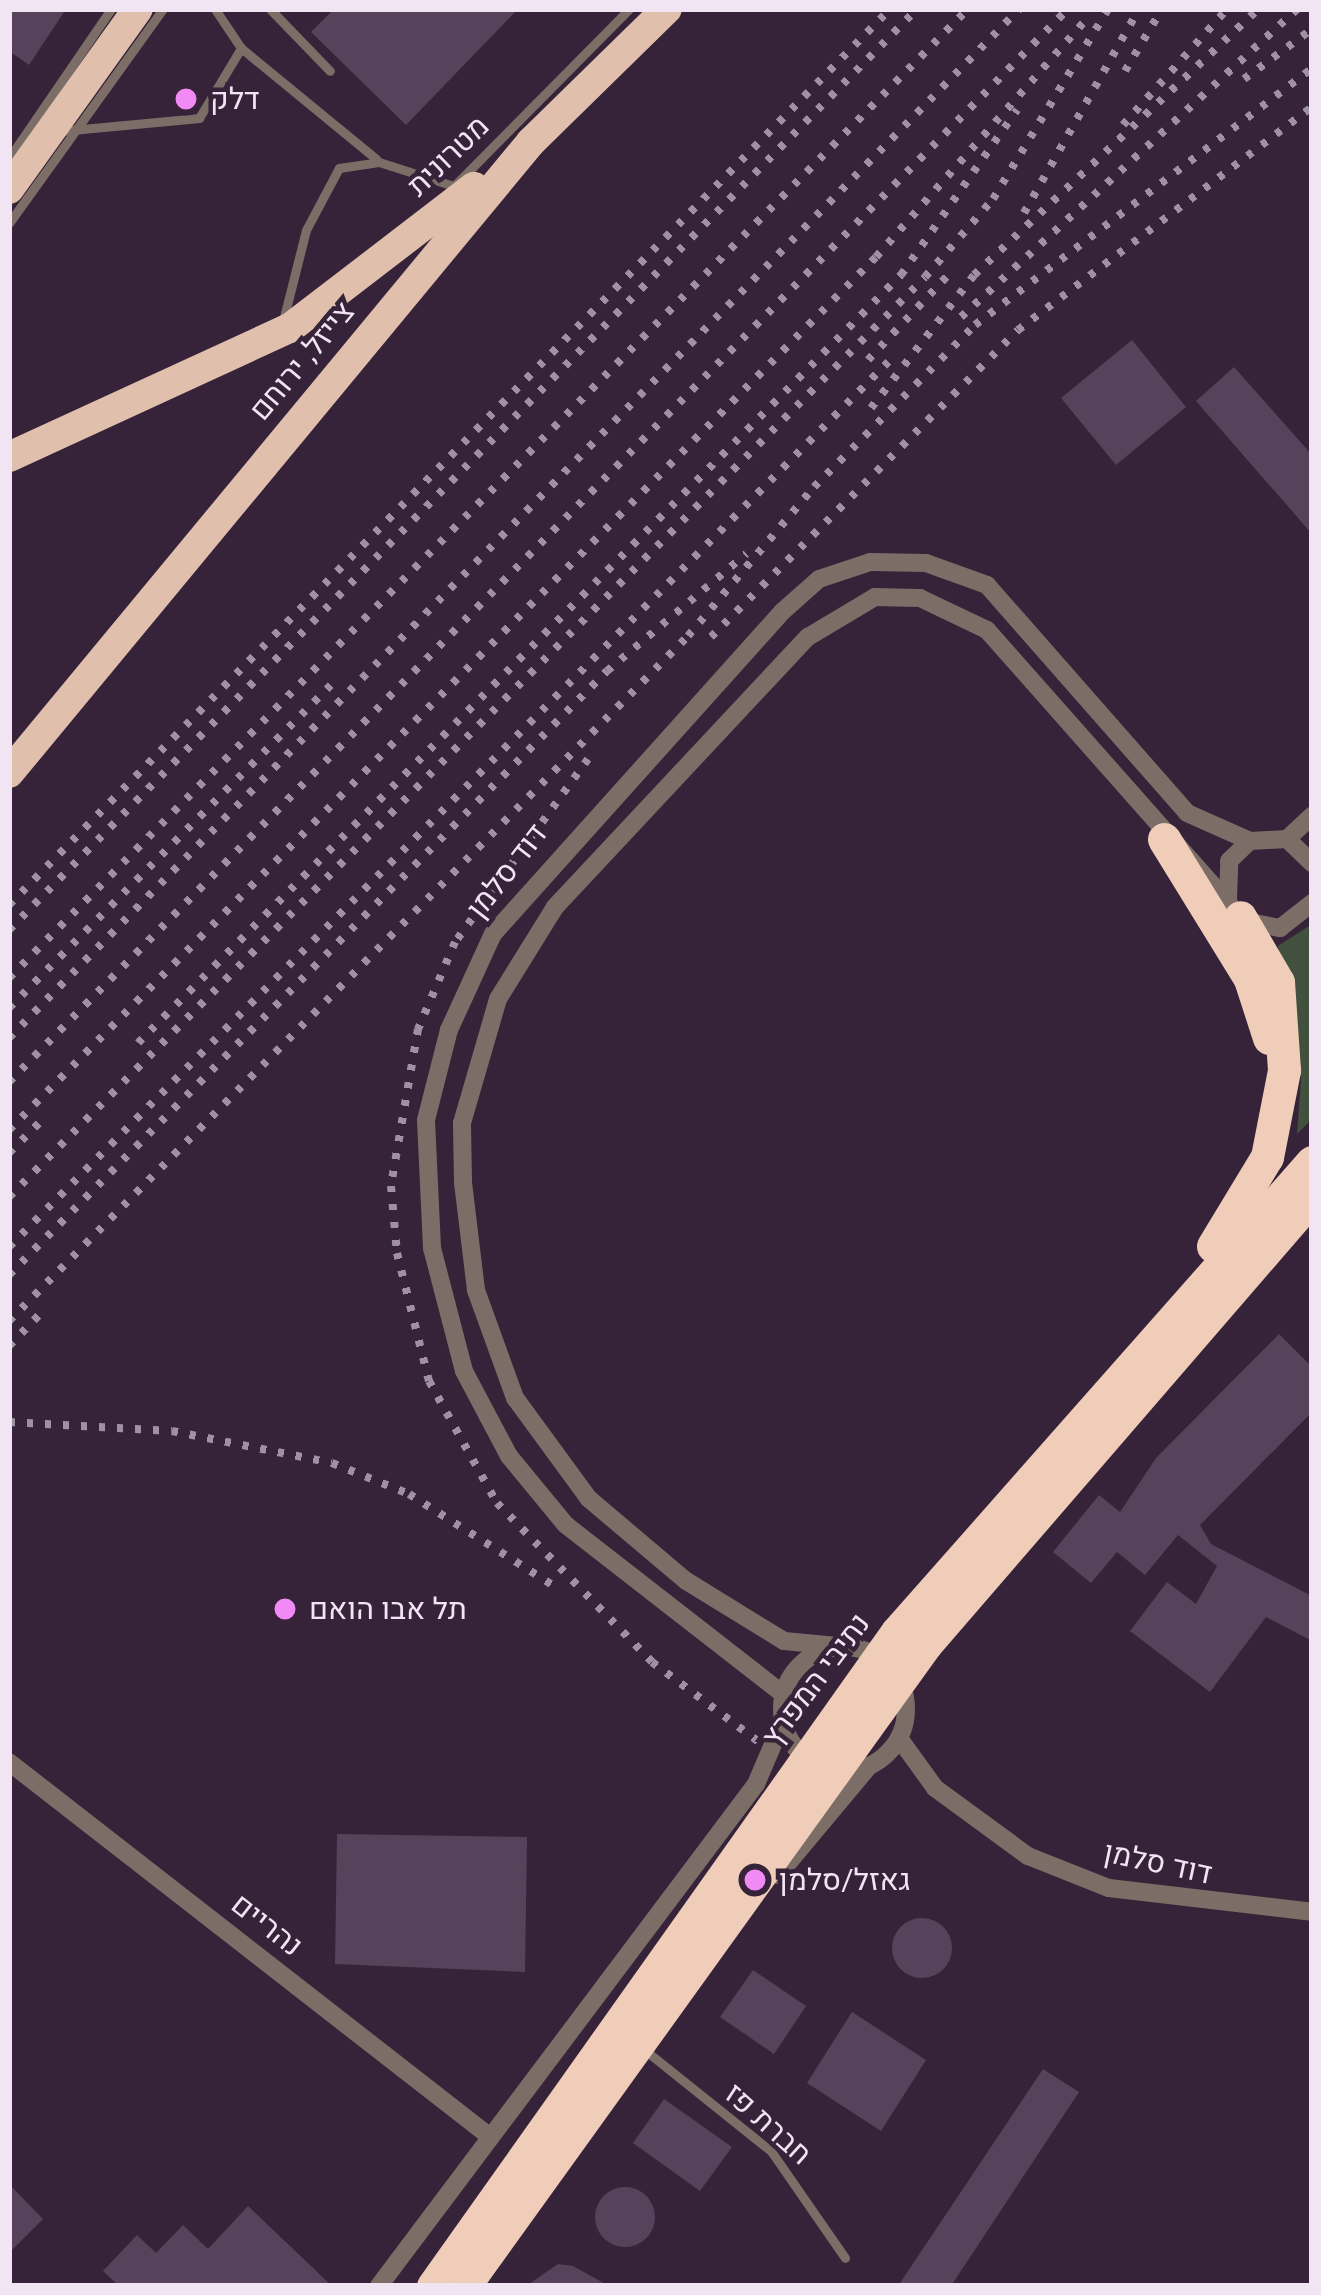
<!DOCTYPE html>
<meta charset="utf-8">
<style>
body{margin:0}
#map{position:relative;width:1321px;height:2295px;overflow:hidden;background:#362239;font-family:Roboto,Heebo,sans-serif}
div>[style]{position:absolute}
.green>*{inset:0;background:#42513e}
.building>*{inset:0;background:#57425b}
.round{border-radius:50%}
.service>*{height:9px;margin:-4.5px;padding:0 4.5px;transform-origin:4.5px;border-radius:4.5px;background:#7c6e66}
.minor>*{height:18px;margin:-9px;padding:0 9px;transform-origin:9px;border-radius:9px;background:#7c6e66}
.minor>.ring{margin:-9px;padding:0;box-sizing:content-box;background:none;border:18px solid #7c6e66;border-radius:50%}
.trunk>*{height:30px;margin:-15px;padding:0 15px;transform-origin:15px;border-radius:15px;background:#e0c0ac}
.motorway>*{height:33px;margin:-16.5px;padding:0 16.5px;transform-origin:16.5px;border-radius:16.5px;background:#f0cdb8}
.rail>*{height:8px;margin-top:-4px;transform-origin:0;background:repeating-linear-gradient(90deg,#a090a3 0 6px,transparent 0 18px)}
.motorway-bridge>*{height:33px;margin:-16.5px;padding:0 16.5px;transform-origin:16.5px;border-radius:16.5px;background:#f0cdb8}
.dots>*{width:33px;height:33px;translate:-50% -50%;box-sizing:border-box;border:6px solid #362239;border-radius:50%}
span{translate:-50% -50%;white-space:nowrap;text-align:center;line-height:1.15;-webkit-text-stroke:9px #362239;paint-order:stroke}
.poi-label{font-size:30px;color:#f1e4f3}
.left{translate:0 -50%;text-align:left}
.street-label{font-size:30px;color:#f1e4f3}
.frame{position:absolute;inset:0;border:12px solid #f1e4f3;pointer-events:none}
</style>
<div id="map">
<div class="green">
<i style="clip-path:polygon(1312px 924px,1312px 1119px,1297px 1134px,1301px 1078px,1278px 946px)"></i>
</div>
<div class="building">
<i style="clip-path:polygon(9px 9px,66px 9px,29px 65px,9px 51px)"></i>
<i style="clip-path:polygon(334px 9px,518px 9px,406px 125px,311px 32px)"></i>
<i style="clip-path:polygon(1132px 340px,1186px 407px,1116px 465px,1061px 398px)"></i>
<i style="clip-path:polygon(1234px 367px,1312px 455px,1312px 534px,1196px 401px)"></i>
<i style="clip-path:polygon(1279px 1334px,1312px 1367px,1312px 1412px,1200px 1525px,1211px 1544px,1312px 1596px,1312px 1641px,1266px 1617px,1210px 1692px,1130px 1631px,1167px 1582px,1196px 1604px,1217px 1566px,1178px 1535px,1145px 1575px,1117px 1552px,1091px 1583px,1053px 1552px,1099px 1495px,1120px 1512px,1156px 1458px)"></i>
<i style="clip-path:polygon(337px 1834px,527px 1837px,525px 1972px,335px 1964px)"></i>
<i class="round" style="left:892px;top:1918px;width:60px;height:60px"></i>
<i style="clip-path:polygon(753px 1970px,806px 2006px,774px 2054px,720px 2017px)"></i>
<i style="clip-path:polygon(852px 2012px,926px 2060px,881px 2131px,807px 2083px)"></i>
<i style="clip-path:polygon(1043px 2069px,1079px 2092px,951px 2286px,898px 2286px)"></i>
<i style="clip-path:polygon(664px 2099px,732px 2147px,700px 2191px,633px 2143px)"></i>
<i style="clip-path:polygon(9px 2184px,43px 2219px,9px 2253px)"></i>
<i class="round" style="left:595px;top:2187px;width:60px;height:60px"></i>
<i style="clip-path:polygon(248px 2206px,332px 2286px,119px 2286px,103px 2271px,137px 2235px,156px 2253px,183px 2225px,208px 2249px)"></i>
<i style="clip-path:polygon(558px 2264px,573px 2266px,609px 2286px,526px 2286px)"></i>
</div>
<div class="service">
<i style="left:270px;top:9px;width:86px;rotate:45.9deg"></i>
<i style="left:241px;top:48px;width:175px;rotate:39.4deg"></i>
<i style="left:61px;top:131px;width:139px;rotate:-5.4deg"></i>
<i style="left:199px;top:118px;width:82px;rotate:-59deg"></i>
<i style="left:241px;top:48px;width:47px;rotate:-123.7deg"></i>
<i style="left:9px;top:158px;width:181px;rotate:-55.6deg"></i>
<i style="left:455px;top:185px;width:247px;rotate:-45.3deg"></i>
<i style="left:9px;top:223px;width:264px;rotate:-54.3deg"></i>
<i style="left:284px;top:317px;width:90px;rotate:-75.8deg"></i>
<i style="left:306px;top:230px;width:70px;rotate:-62deg"></i>
<i style="left:339px;top:168px;width:40px;rotate:-8.5deg"></i>
<i style="left:379px;top:162px;width:85px;rotate:17.8deg"></i>
<i style="left:641px;top:2047px;width:166px;rotate:38.7deg"></i>
<i style="left:771px;top:2151px;width:130px;rotate:55.3deg"></i>
</div>
<div class="minor">
<i style="left:1287px;top:839px;width:34px;rotate:-43deg"></i>
<i style="left:1228px;top:899px;width:38px;rotate:-88deg"></i>
<i style="left:1229px;top:861px;width:29px;rotate:-44deg"></i>
<i style="left:1250px;top:841px;width:37px;rotate:-3deg"></i>
<i style="left:1287px;top:839px;width:35px;rotate:44deg"></i>
<i style="left:1244px;top:921px;width:37px;rotate:11deg"></i>
<i style="left:1280px;top:928px;width:41px;rotate:-38deg"></i>
<i style="left:837px;top:1646px;width:53px;rotate:-174.6deg"></i>
<i style="left:784px;top:1641px;width:116px;rotate:-148.4deg"></i>
<i style="left:685px;top:1580px;width:126px;rotate:-139.8deg"></i>
<i style="left:589px;top:1499px;width:125px;rotate:-126.2deg"></i>
<i style="left:515px;top:1398px;width:115px;rotate:-109.9deg"></i>
<i style="left:476px;top:1290px;width:109px;rotate:-96.9deg"></i>
<i style="left:463px;top:1182px;width:59px;rotate:-91deg"></i>
<i style="left:462px;top:1123px;width:129px;rotate:-73.8deg"></i>
<i style="left:498px;top:999px;width:108px;rotate:-58.2deg"></i>
<i style="left:555px;top:907px;width:370px;rotate:-46.9deg"></i>
<i style="left:808px;top:637px;width:78px;rotate:-30.8deg"></i>
<i style="left:875px;top:597px;width:45px;rotate:1.3deg"></i>
<i style="left:920px;top:598px;width:74px;rotate:25.5deg"></i>
<i style="left:987px;top:630px;width:366px;rotate:48.5deg"></i>
<i class="ring" style="left:782px;top:1647px;width:106px;height:106px"></i>
<i style="left:783px;top:1694px;width:276px;rotate:-142.1deg"></i>
<i style="left:565px;top:1524px;width:88px;rotate:-129.5deg"></i>
<i style="left:509px;top:1456px;width:96px;rotate:-117.9deg"></i>
<i style="left:464px;top:1371px;width:127px;rotate:-104.6deg"></i>
<i style="left:432px;top:1248px;width:128px;rotate:-92.7deg"></i>
<i style="left:426px;top:1120px;width:93px;rotate:-75.7deg"></i>
<i style="left:449px;top:1030px;width:106px;rotate:-65.4deg"></i>
<i style="left:493px;top:934px;width:434px;rotate:-48.1deg"></i>
<i style="left:783px;top:611px;width:48px;rotate:-41.6deg"></i>
<i style="left:819px;top:579px;width:54px;rotate:-18.4deg"></i>
<i style="left:870px;top:562px;width:56px;rotate:1deg"></i>
<i style="left:926px;top:563px;width:65px;rotate:19.8deg"></i>
<i style="left:987px;top:585px;width:303px;rotate:48.7deg"></i>
<i style="left:1187px;top:813px;width:69px;rotate:24deg"></i>
<i style="left:899px;top:1738px;width:62px;rotate:54.2deg"></i>
<i style="left:935px;top:1788px;width:115px;rotate:36.2deg"></i>
<i style="left:1028px;top:1856px;width:87px;rotate:21.6deg"></i>
<i style="left:1109px;top:1888px;width:204px;rotate:6.7deg"></i>
<i style="left:9px;top:1762px;width:609px;rotate:37.92deg"></i>
<i style="left:778px;top:1875px;width:142px;rotate:-50.1deg"></i>
<i style="left:379px;top:2286px;width:628px;rotate:-53.09deg"></i>
<i style="left:756px;top:1784px;width:69px;rotate:-66.8deg"></i>
</div>
<div class="trunk">
<i style="left:9px;top:189px;width:221px;rotate:-54.4deg"></i>
<i style="left:9px;top:457px;width:309px;rotate:-24.7deg"></i>
<i style="left:290px;top:328px;width:232px;rotate:-37.5deg"></i>
<i style="left:9px;top:773px;width:819px;rotate:-50.4deg"></i>
<i style="left:531px;top:142px;width:190px;rotate:-44.4deg"></i>
</div>
<div class="motorway">
<i style="left:1164px;top:839px;width:164px;rotate:58.4deg"></i>
<i style="left:1250px;top:979px;width:62px;rotate:72.1deg"></i>
<i style="left:1213px;top:1246px;width:104px;rotate:-58.8deg"></i>
<i style="left:1267px;top:1157px;width:89px;rotate:-78.9deg"></i>
<i style="left:1284px;top:1070px;width:88px;rotate:-93.9deg"></i>
<i style="left:1278px;top:982px;width:75px;rotate:-120.3deg"></i>
<i style="left:897px;top:1632px;width:627px;rotate:-48.56deg"></i>
<i style="left:926px;top:1644px;width:591px;rotate:-49.19deg"></i>
</div>
<div class="rail">
<i style="left:1125px;top:71px;width:72px;rotate:-59.2deg"></i>
<i style="left:1244px;top:79px;width:84px;rotate:-36.3deg"></i>
<i style="left:1123px;top:125px;width:156px;rotate:-48.1deg"></i>
<i style="left:1024px;top:213px;width:234px;rotate:-60.6deg"></i>
<i style="left:961px;top:317px;width:456px;rotate:-42.5deg"></i>
<i style="left:868px;top:360px;width:120px;rotate:-46.7deg"></i>
<i style="left:871px;top:408px;width:168px;rotate:-52.2deg"></i>
<i style="left:974px;top:275px;width:389px;rotate:-43.1deg"></i>
<i style="left:711px;top:637px;width:434px;rotate:-45deg"></i>
<i style="left:1018px;top:330px;width:369px;rotate:-37.2deg"></i>
<i style="left:588px;top:759px;width:226px;rotate:126deg"></i>
<i style="left:455px;top:942px;width:95px;rotate:113deg"></i>
<i style="left:418px;top:1029px;width:159px;rotate:99.8deg"></i>
<i style="left:391px;top:1186px;width:67px;rotate:84.9deg"></i>
<i style="left:397px;top:1253px;width:132px;rotate:76deg"></i>
<i style="left:429px;top:1381px;width:140px;rotate:60.9deg"></i>
<i style="left:497px;top:1503px;width:222px;rotate:45.7deg"></i>
<i style="left:652px;top:1662px;width:134px;rotate:36.8deg"></i>
<i style="left:9px;top:905px;width:1257px;rotate:-45.48deg"></i>
<i style="left:9px;top:930px;width:1293px;rotate:-45.41deg"></i>
<i style="left:9px;top:978px;width:1363px;rotate:-45.3deg"></i>
<i style="left:9px;top:1008px;width:467px;rotate:-45.1deg"></i>
<i style="left:9px;top:1038px;width:1442px;rotate:-45.53deg"></i>
<i style="left:138px;top:1043px;width:1083px;rotate:-45.19deg"></i>
<i style="left:901px;top:275px;width:202px;rotate:-54.9deg"></i>
<i style="left:9px;top:1082px;width:1508px;rotate:-45.38deg"></i>
<i style="left:9px;top:1130px;width:1230px;rotate:-45.2deg"></i>
<i style="left:876px;top:257px;width:323px;rotate:-48.5deg"></i>
<i style="left:9px;top:1153px;width:42px;rotate:-45deg"></i>
<i style="left:9px;top:1197px;width:1298px;rotate:-45.12deg"></i>
<i style="left:925px;top:277px;width:103px;rotate:-48.9deg"></i>
<i style="left:993px;top:199px;width:222px;rotate:-58.8deg"></i>
<i style="left:9px;top:1247px;width:1257px;rotate:-45.19deg"></i>
<i style="left:9px;top:1275px;width:850px;rotate:-45.29deg"></i>
<i style="left:607px;top:671px;width:182px;rotate:-40.1deg"></i>
<i style="left:9px;top:1321px;width:965px;rotate:-45.25deg"></i>
<i style="left:688px;top:636px;width:195px;rotate:-49.8deg"></i>
<i style="left:814px;top:487px;width:228px;rotate:-45.2deg"></i>
<i style="left:975px;top:325px;width:424px;rotate:-37.3deg"></i>
<i style="left:9px;top:1346px;width:43px;rotate:-45.9deg"></i>
<i style="left:9px;top:1422px;width:163px;rotate:3.2deg"></i>
<i style="left:172px;top:1431px;width:163px;rotate:11.3deg"></i>
<i style="left:332px;top:1463px;width:83px;rotate:21.9deg"></i>
<i style="left:409px;top:1494px;width:172px;rotate:32.4deg"></i>
</div>
<div class="motorway-bridge">
<i style="left:433px;top:2286px;width:802px;rotate:-54.65deg"></i>
<i style="left:464px;top:2286px;width:791px;rotate:-54.26deg"></i>
</div>
<div class="dots">
<i style="left:186px;top:99px;background:#f18af4"></i>
<i style="left:285px;top:1609px;background:#f18af4"></i>
<i style="left:755px;top:1880px;background:#f18af4"></i>
</div>
<div class="poi-label">
<span class="left" style="left:210px;top:99px">דלק</span>
<span class="left" style="left:309px;top:1609px">תל אבו הואם</span>
<span class="left" style="left:779px;top:1880px">גאזל/סלמן</span>
</div>
<div class="street-label">
<span style="left:448px;top:156px;rotate:-44deg">מטרונית</span>
<span style="left:302px;top:361px;rotate:-50deg">צייזל, ירוחם</span>
<span style="left:507px;top:871px;rotate:-52deg">דוד סלמן</span>
<span style="left:816px;top:1680px;rotate:-53deg">נתיבי המפרץ</span>
<span style="left:1158px;top:1863px;rotate:12deg">דוד סלמן</span>
<span style="left:267px;top:1925px;rotate:38deg">נהריים</span>
<span style="left:768px;top:2124px;rotate:42deg">חברת פז</span>
</div>
<div class="frame"></div>
</div>
